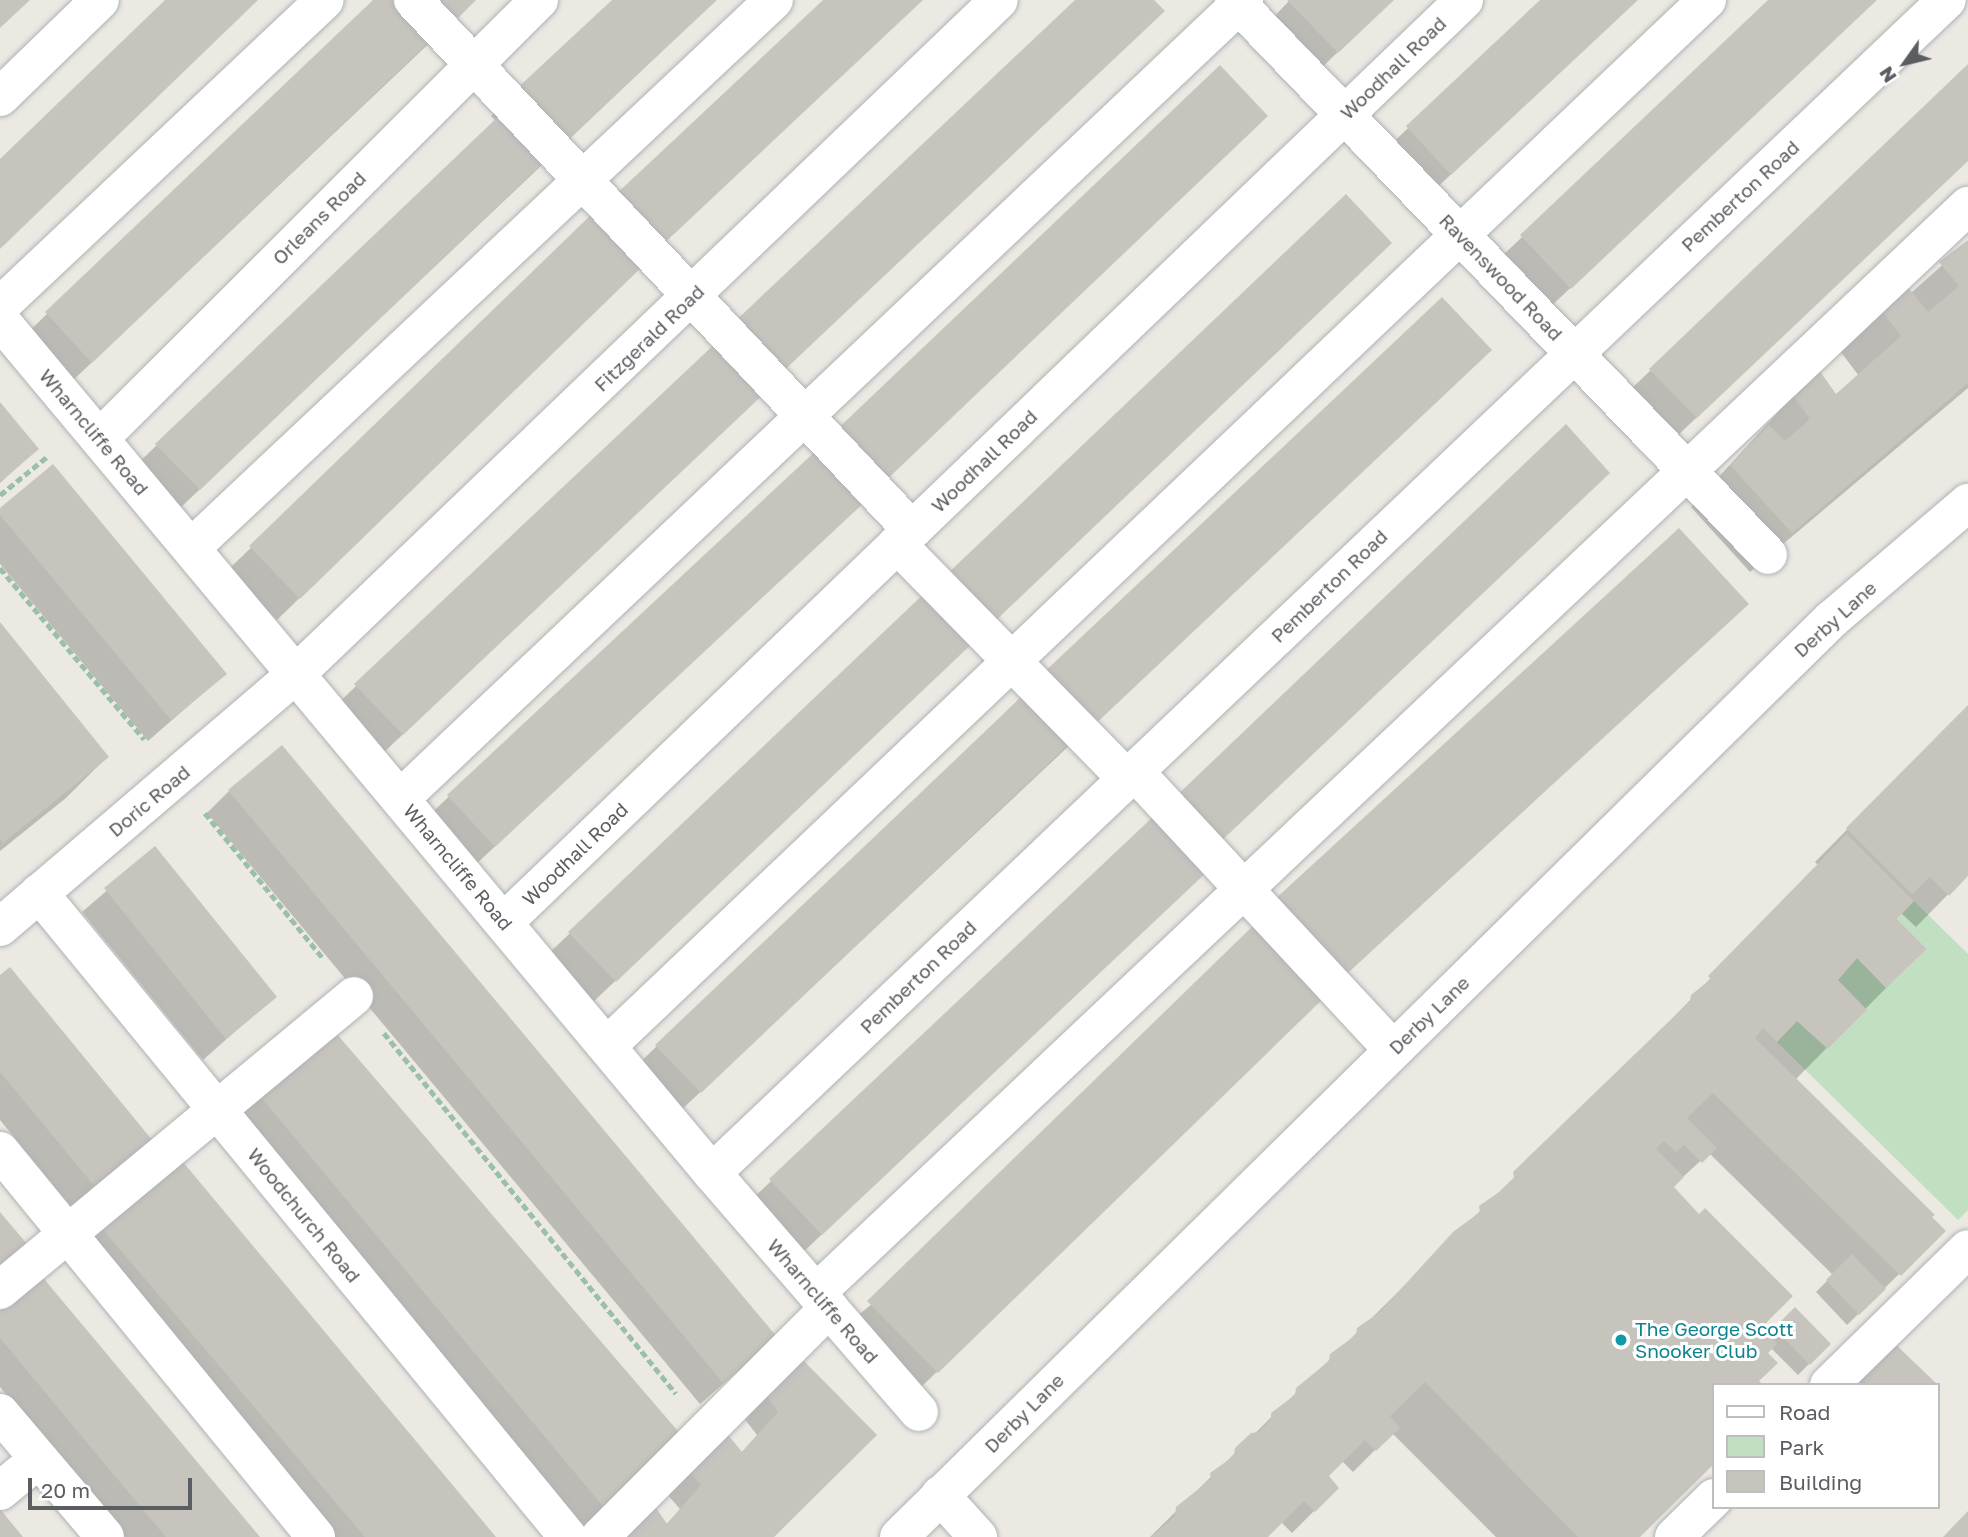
<!DOCTYPE html>
<style>
body{margin:0}
#map{position:relative;width:1968px;height:1537px;overflow:hidden;background:#ebe9e2;font-family:"Golos Text",sans-serif}
div>[style]{position:absolute}
.green>*{inset:0;background:#c1e0c2}
.shadow>*{inset:0;background:#0003}
.building>*{inset:0;background:#c7c4be}
.path>*{height:4.5px;margin-top:-2.25px;transform-origin:0;background:repeating-linear-gradient(90deg,#9bc0a7 0 7px,transparent 0 10.5px)}
.roads{filter:drop-shadow(0 0 2px #afb2b6) drop-shadow(0 0 2px #afb2b6)}
.minor>*{height:38px;margin:-19px;padding:0 19px;transform-origin:19px;border-radius:19px;background:#fff}
.dots>*{width:19px;height:19px;translate:-50% -50%;box-sizing:border-box;border:4px solid #fff;border-radius:50%}
span{translate:-50% -50%;white-space:nowrap;text-align:center;line-height:1.15;-webkit-text-stroke:6px #fff;paint-order:stroke}
.street-label{font-size:19px;color:#5a5d61}
.culture-label{font-size:19px;color:#0d838f}
.left{translate:0 -50%;text-align:left}
.legend{position:absolute;left:1712px;top:1383px;width:228px;height:126px;box-sizing:border-box;background:#fff;border:2px solid #bdbec0;margin:0;padding:9px 12px;list-style:none;font-size:21px;color:#5a5d61}
.legend li{display:flex;align-items:center;gap:14px;height:35px}
.legend b{width:35px;border:2px solid #bdbec0}
.north{position:absolute;left:1870px;top:28px;width:70px;height:70px;-webkit-text-stroke:5px #fff;paint-order:stroke;rotate:236deg;font-size:19px;font-weight:700;line-height:28px;text-align:center;color:#5a5d61}
.north::after{content:'';display:block;margin:auto;width:24px;height:32px;background:#5a5d61;clip-path:polygon(50% 0,100% 100%,50% 72%,0 100%)}
.scale{position:absolute;left:28px;top:1478px;width:164px;height:32px;box-sizing:border-box;border:4px solid #5a5d61;border-top:0;padding-left:9px;font-size:21px;line-height:24px;white-space:nowrap;color:#5a5d61;-webkit-text-stroke:5px #fff;paint-order:stroke}
</style>
<div id="map">
<div class="green">
<i style="clip-path:polygon(1914px 901px,1968px 954px,1968px 1210px,1958px 1220px,1777px 1042px,1797px 1021px,1828px 1049px,1866px 1011px,1838px 980px,1857px 958px,1886px 988px,1927px 949px,1897px 919px)"></i>
</div>
<div class="shadow">
<i style="clip-path:polygon(375px 0,475px 0,69px 384px,24px 336px)"></i>
<i style="clip-path:polygon(614px 0,716px 0,177px 511px,134px 467px,496px 121px,491px 116px)"></i>
<i style="clip-path:polygon(825px 0,922px 0,643px 262px,277px 620px,228px 570px,596px 213px)"></i>
<i style="clip-path:polygon(1077px 0,1152px 0,744px 411px,380px 756px,333px 708px)"></i>
<i style="clip-path:polygon(1290px 0,1392px 0,1315px 74px,1267px 24px)"></i>
<i style="clip-path:polygon(1543px 0,1637px 0,1428px 196px,1385px 150px)"></i>
<i style="clip-path:polygon(1771px 0,1876px 0,1547px 310px,1499px 259px)"></i>
<i style="clip-path:polygon(1968px 66px,1968px 159px,1674px 439px,1628px 392px)"></i>
<i style="clip-path:polygon(1968px 242px,1968px 388px,1750px 572px,1691px 507px,1793px 396px,1836px 397px,1859px 376px,1837px 347px,1902px 282px,1911px 293px)"></i>
<i style="clip-path:polygon(1467px 372px,677px 1114px,634px 1068px,1040px 679px)"></i>
<i style="clip-path:polygon(0 405px,37px 449px,0 483px)"></i>
<i style="clip-path:polygon(808px 461px,865px 499px,472px 868px,426px 818px)"></i>
<i style="clip-path:polygon(0 510px,225px 674px,148px 741px,0 564px)"></i>
<i style="clip-path:polygon(931px 590px,955px 659px,592px 1003px,547px 955px)"></i>
<i style="clip-path:polygon(1747px 604px,1326px 993px,914px 1394px,847px 1324px)"></i>
<i style="clip-path:polygon(0 624px,107px 757px,66px 798px,0 851px)"></i>
<i style="clip-path:polygon(1968px 707px,1968px 874px,1916px 927px,1901px 913px,1895px 919px,1893px 981px,1795px 1080px,1943px 1231px,1847px 1325px,1816px 1292px,1833px 1275px,1709px 1153px,1672px 1187px,1769px 1336px,1795px 1310px,1829px 1344px,1798px 1375px,1771px 1348px,1714px 1385px,1714px 1462px,1638px 1537px,1496px 1537px,1392px 1433px,1353px 1472px,1342px 1461px,1328px 1475px,1337px 1488px,1292px 1533px,1281px 1522px,1266px 1537px,1150px 1537px,1636px 1057px,1818px 865px,1815px 862px)"></i>
<i style="clip-path:polygon(229px 791px,752px 1359px,700px 1404px,207px 813px)"></i>
<i style="clip-path:polygon(1156px 816px,1199px 861px,1185px 892px,799px 1256px,748px 1203px)"></i>
<i style="clip-path:polygon(155px 849px,275px 996px,203px 1060px,82px 912px)"></i>
<i style="clip-path:polygon(0 977px,150px 1141px,73px 1209px,0 1120px)"></i>
<i style="clip-path:polygon(329px 1029px,681px 1437px,583px 1531px,233px 1112px)"></i>
<i style="clip-path:polygon(101px 1227px,494px 1537px,324px 1537px,79px 1249px)"></i>
<i style="clip-path:polygon(0 1299px,257px 1537px,125px 1537px,0 1387px)"></i>
<i style="clip-path:polygon(1892px 1344px,1936px 1385px,1853px 1385px)"></i>
<i style="clip-path:polygon(799px 1358px,772px 1537px,665px 1526px,680px 1509px,666px 1493px,702px 1455px,741px 1453px,757px 1435px,743px 1417px)"></i>
</div>
<div class="building">
<i style="clip-path:polygon(0 0,30px 0,0 28px)"></i>
<i style="clip-path:polygon(165px 0,258px 0,0 249px,0 159px)"></i>
<i style="clip-path:polygon(373px 0,399px 0,434px 37px,92px 363px,45px 312px)"></i>
<i style="clip-path:polygon(425px 0,476px 0,450px 26px)"></i>
<i style="clip-path:polygon(612px 0,717px 0,561px 146px,512px 93px)"></i>
<i style="clip-path:polygon(823px 0,923px 0,656px 251px,609px 201px)"></i>
<i style="clip-path:polygon(1075px 0,1154px 0,1165px 11px,776px 378px,729px 327px)"></i>
<i style="clip-path:polygon(1287px 0,1394px 0,1338px 53px)"></i>
<i style="clip-path:polygon(1540px 0,1638px 0,1451px 175px,1406px 126px)"></i>
<i style="clip-path:polygon(1768px 0,1877px 0,1571px 289px,1520px 235px)"></i>
<i style="clip-path:polygon(1968px 64px,1968px 161px,1697px 418px,1649px 369px)"></i>
<i style="clip-path:polygon(1220px 65px,1268px 116px,878px 488px,829px 437px)"></i>
<i style="clip-path:polygon(504px 111px,548px 158px,200px 490px,155px 444px)"></i>
<i style="clip-path:polygon(1346px 194px,1392px 243px,990px 626px,944px 577px)"></i>
<i style="clip-path:polygon(596px 210px,647px 262px,300px 599px,249px 546px)"></i>
<i style="clip-path:polygon(1968px 240px,1968px 383px,1792px 533px,1730px 465px,1769px 425px,1785px 441px,1810px 419px,1792px 395px,1819px 370px,1836px 394px,1901px 336px,1877px 305px,1902px 280px,1928px 312px,1959px 286px,1939px 262px)"></i>
<i style="clip-path:polygon(1442px 297px,1492px 350px,1089px 730px,1039px 677px)"></i>
<i style="clip-path:polygon(721px 338px,769px 389px,403px 735px,354px 684px)"></i>
<i style="clip-path:polygon(0 402px,39px 449px,0 482px)"></i>
<i style="clip-path:polygon(1566px 424px,1610px 473px,1216px 846px,1172px 800px)"></i>
<i style="clip-path:polygon(820px 447px,868px 499px,495px 847px,447px 795px)"></i>
<i style="clip-path:polygon(53px 464px,227px 674px,171px 720px,0 515px,0 508px)"></i>
<i style="clip-path:polygon(1679px 528px,1749px 604px,1342px 978px,1273px 901px)"></i>
<i style="clip-path:polygon(931px 587px,979px 637px,616px 982px,568px 932px)"></i>
<i style="clip-path:polygon(0 622px,109px 757px,3px 843px,0 839px)"></i>
<i style="clip-path:polygon(1029px 690px,1075px 738px,701px 1093px,655px 1045px)"></i>
<i style="clip-path:polygon(1968px 705px,1968px 876px,1949px 896px,1930px 877px,1912px 894px,1846px 828px)"></i>
<i style="clip-path:polygon(282px 745px,777px 1337px,723px 1383px,228px 790px)"></i>
<i style="clip-path:polygon(1156px 814px,1209px 870px,822px 1235px,769px 1179px)"></i>
<i style="clip-path:polygon(1847px 834px,1914px 901px,1897px 919px,1927px 949px,1886px 988px,1857px 958px,1838px 980px,1867px 1010px,1828px 1049px,1797px 1021px,1777px 1042px,1763px 1028px,1755px 1038px,1935px 1215px,1932px 1217px,1946px 1231px,1901px 1276px,1713px 1093px,1687px 1118px,1717px 1148px,1702px 1163px,1684px 1145px,1676px 1152px,1664px 1141px,1656px 1149px,1684px 1177px,1674px 1187px,1699px 1214px,1705px 1208px,1793px 1296px,1763px 1326px,1777px 1344px,1768px 1353px,1778px 1363px,1759px 1381px,1763px 1385px,1714px 1385px,1714px 1464px,1640px 1537px,1578px 1537px,1425px 1382px,1390px 1416px,1400px 1428px,1376px 1451px,1365px 1440px,1329px 1476px,1339px 1488px,1315px 1512px,1304px 1501px,1268px 1537px,1151px 1537px,1175px 1516px,1176px 1507px,1211px 1479px,1210px 1473px,1234px 1456px,1235px 1448px,1251px 1433px,1259px 1432px,1271px 1419px,1271px 1413px,1295px 1395px,1296px 1388px,1329px 1361px,1330px 1354px,1356px 1335px,1357px 1328px,1380px 1312px,1453px 1232px,1480px 1212px,1479px 1206px,1499px 1192px,1514px 1178px,1513px 1172px,1690px 1001px,1691px 995px,1711px 979px,1708px 976px)"></i>
<i style="clip-path:polygon(155px 846px,277px 997px,226px 1039px,104px 888px)"></i>
<i style="clip-path:polygon(1259px 920px,1329px 993px,938px 1373px,867px 1301px)"></i>
<i style="clip-path:polygon(10px 967px,153px 1141px,96px 1188px,0 1072px,0 975px)"></i>
<i style="clip-path:polygon(330px 1026px,683px 1437px,606px 1510px,254px 1089px)"></i>
<i style="clip-path:polygon(178px 1156px,496px 1537px,365px 1537px,100px 1226px)"></i>
<i style="clip-path:polygon(0 1212px,28px 1245px,0 1267px)"></i>
<i style="clip-path:polygon(1852px 1254px,1886px 1289px,1859px 1315px,1826px 1280px)"></i>
<i style="clip-path:polygon(34px 1267px,65px 1304px,260px 1537px,166px 1537px,103px 1462px,0 1338px,0 1297px)"></i>
<i style="clip-path:polygon(1795px 1307px,1831px 1344px,1810px 1365px,1774px 1328px)"></i>
<i style="clip-path:polygon(1892px 1341px,1938px 1385px,1869px 1385px,1859px 1376px)"></i>
<i style="clip-path:polygon(799px 1356px,877px 1435px,774px 1537px,613px 1537px,652px 1502px,667px 1524px,701px 1485px,687px 1469px,724px 1430px,742px 1452px,778px 1412px,765px 1393px)"></i>
<i style="clip-path:polygon(0 1509px,23px 1537px,0 1537px)"></i>
<i style="clip-path:polygon(1968px 1511px,1968px 1537px,1943px 1537px)"></i>
</div>
<div class="path">
<i style="left:0;top:495px;width:63px;rotate:-39.2deg"></i>
<i style="left:0;top:568px;width:224px;rotate:49.9deg"></i>
<i style="left:205px;top:813px;width:187px;rotate:50.9deg"></i>
<i style="left:384px;top:1033px;width:464px;rotate:51deg"></i>
</div>
<div class="roads">
<div class="minor">
<i style="left:413px;top:0;width:728px;rotate:46.73deg"></i>
<i style="left:1234px;top:0;width:770px;rotate:46.1deg"></i>
<i style="left:0;top:97px;width:139px;rotate:-44.1deg"></i>
<i style="left:0;top:306px;width:446px;rotate:-43.3deg"></i>
<i style="left:0;top:320px;width:1111px;rotate:50.15deg"></i>
<i style="left:712px;top:1173px;width:316px;rotate:49.1deg"></i>
<i style="left:100px;top:438px;width:620px;rotate:-44.93deg"></i>
<i style="left:897px;top:544px;width:327px;rotate:45.6deg"></i>
<i style="left:191px;top:548px;width:800px;rotate:-43.23deg"></i>
<i style="left:1134px;top:771px;width:381px;rotate:47.1deg"></i>
<i style="left:401px;top:798px;width:1161px;rotate:-43.43deg"></i>
<i style="left:39px;top:893px;width:833px;rotate:50.6deg"></i>
<i style="left:504px;top:922px;width:1331px;rotate:-43.84deg"></i>
<i style="left:0;top:927px;width:391px;rotate:-40.5deg"></i>
<i style="left:297px;top:673px;width:972px;rotate:-43.79deg"></i>
<i style="left:607px;top:1046px;width:1518px;rotate:-43.56deg"></i>
<i style="left:0;top:1151px;width:499px;rotate:50.7deg"></i>
<i style="left:712px;top:1173px;width:1703px;rotate:-43.53deg"></i>
<i style="left:0;top:1290px;width:460px;rotate:-39.7deg"></i>
<i style="left:816px;top:1293px;width:1584px;rotate:-43.34deg"></i>
<i style="left:1829px;top:1385px;width:194px;rotate:-44.4deg"></i>
<i style="left:0;top:1413px;width:162px;rotate:49.7deg"></i>
<i style="left:0;top:1491px;width:50px;rotate:-39.4deg"></i>
<i style="left:940px;top:1495px;width:57px;rotate:47.9deg"></i>
<i style="left:600px;top:1537px;width:324px;rotate:-45deg"></i>
<i style="left:899px;top:1537px;width:1309px;rotate:-44.54deg"></i>
<i style="left:1832px;top:619px;width:179px;rotate:-40.5deg"></i>
<i style="left:1674px;top:1537px;width:56px;rotate:-44.3deg"></i>
</div>
</div>
<div class="dots">
<i style="left:1621px;top:1340px;background:#0f9aa8"></i>
</div>
<div class="street-label">
<span style="left:1393px;top:68px;rotate:-44deg">Woodhall Road</span>
<span style="left:1740px;top:196px;rotate:-43deg">Pemberton Road</span>
<span style="left:319px;top:218px;rotate:-45deg">Orleans Road</span>
<span style="left:1501px;top:277px;rotate:46deg">Ravenswood Road</span>
<span style="left:649px;top:338px;rotate:-44deg">Fitzgerald Road</span>
<span style="left:94px;top:432px;rotate:50deg">Wharncliffe Road</span>
<span style="left:984px;top:461px;rotate:-44deg">Woodhall Road</span>
<span style="left:1329px;top:586px;rotate:-44deg">Pemberton Road</span>
<span style="left:1835px;top:619px;rotate:-42deg">Derby Lane</span>
<span style="left:149px;top:801px;rotate:-40deg">Doric Road</span>
<span style="left:575px;top:854px;rotate:-44deg">Woodhall Road</span>
<span style="left:458px;top:867px;rotate:50deg">Wharncliffe Road</span>
<span style="left:918px;top:977px;rotate:-44deg">Pemberton Road</span>
<span style="left:1429px;top:1015px;rotate:-44deg">Derby Lane</span>
<span style="left:304px;top:1215px;rotate:51deg">Woodchurch Road</span>
<span style="left:823px;top:1301px;rotate:49deg">Wharncliffe Road</span>
<span style="left:1024px;top:1413px;rotate:-45deg">Derby Lane</span>
</div>
<div class="culture-label">
<span class="left" style="left:1635px;top:1340px">The George Scott<br>Snooker Club</span>
</div>
<ul class="legend">
<li><b style="height:9px;background:#fff"></b>Road</li>
<li><b style="height:19px;background:#c1e0c2"></b>Park</li>
<li><b style="height:19px;background:#c7c4be"></b>Building</li>
</ul>
<div class="north">N</div>
<div class="scale">20 m</div>
</div>
